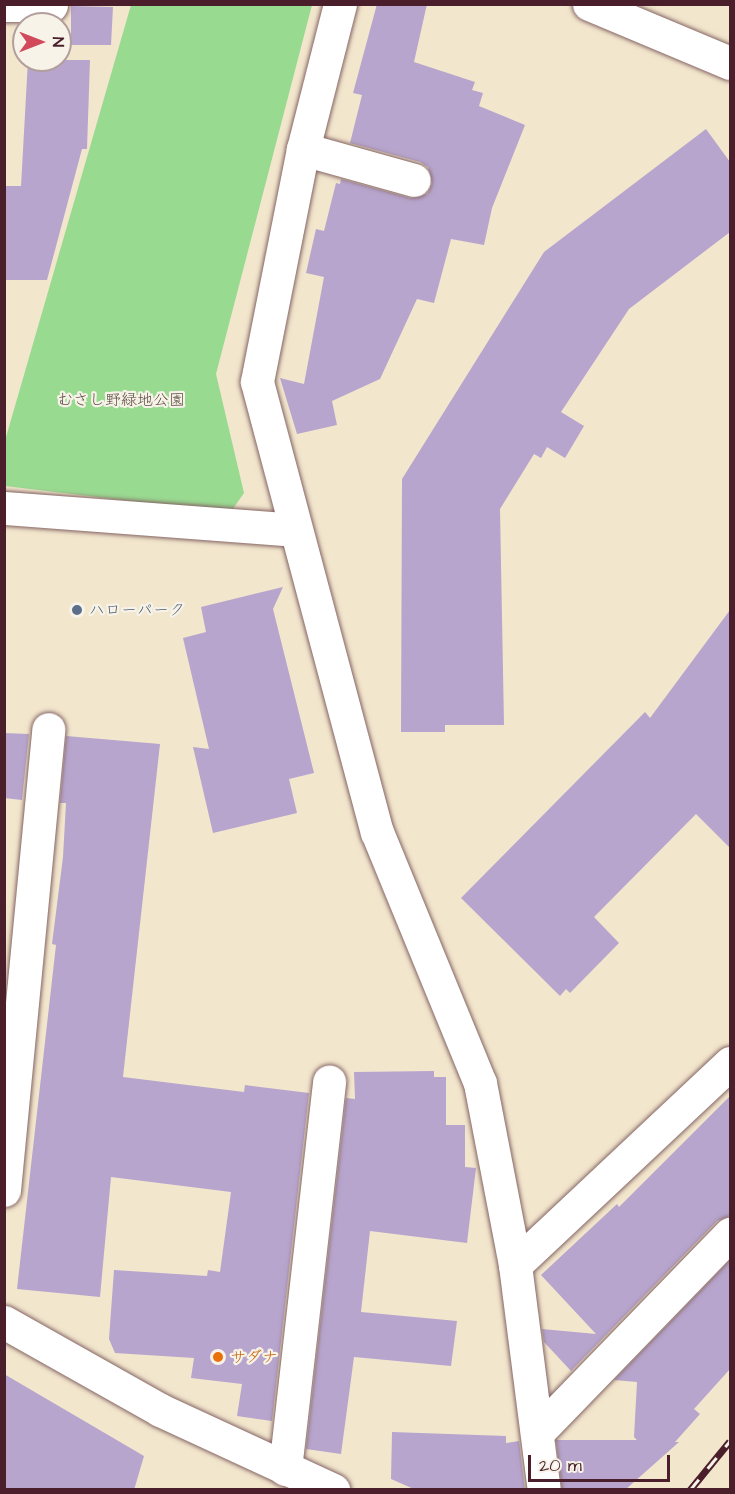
<!DOCTYPE html>
<meta charset="utf-8">
<style>
body{margin:0}
#map{position:relative;width:735px;height:1494px;overflow:hidden;background:#f2e6cd;font-family:"Architects Daughter","Klee One",sans-serif}
div>[style]{position:absolute}
.green>*{inset:0;background:#99da91}
.building>*{inset:0;background:#b7a5cd}
.roads{filter:drop-shadow(0 0 2px #856564) drop-shadow(0 0 2px #856564)}
.minor>*{height:33px;margin:-16.5px;padding:0 16.5px;transform-origin:16.5px;border-radius:16.5px;background:#fff}
.rail>*{height:7px;margin-top:-3.5px;transform-origin:0;background:repeating-linear-gradient(90deg,#f7f3e8 0 14px,#4a1f2b 0 28px);box-sizing:border-box;border-block:2px solid #4a1f2b}
.dots>*{width:16px;height:16px;translate:-50% -50%;box-sizing:border-box;border:3px solid #f7f3e8;border-radius:50%}
span{translate:-50% -50%;white-space:nowrap;text-align:center;line-height:1.15;-webkit-text-stroke:4.5px #f7f3e8;paint-order:stroke}
.park-label{font-size:16px;color:#5e4e44}
.service-label{font-size:16px;color:#4e5e75}
.left{translate:0 -50%;text-align:left}
.food-label{font-size:16px;color:#c56008}
.frame{position:absolute;inset:0;border:6px solid #4a1f2b;pointer-events:none}
.north{position:absolute;left:12px;top:12px;width:60px;height:60px;box-sizing:border-box;background:#f7f3e8;border:2px solid #b29e9c;border-radius:50%;rotate:90deg;font-size:16px;font-weight:700;line-height:24px;text-align:center;color:#4a1f2b}
.north::after{content:'';display:block;margin:auto;width:21px;height:27px;background:#d1495b;clip-path:polygon(50% 0,100% 100%,50% 72%,0 100%)}
.scale{position:absolute;left:528px;top:1455px;width:142px;height:27px;box-sizing:border-box;border:3px solid #4a1f2b;border-top:0;padding-left:8px;font-size:18px;line-height:21px;white-space:nowrap;color:#4a1f2b;-webkit-text-stroke:4px #f7f3e8;paint-order:stroke}
</style>
<div id="map">
<div class="green">
<i style="clip-path:polygon(131px 5px,312px 5px,216px 374px,244px 493px,230px 513px,5px 486px,4px 444px)"></i>
</div>
<div class="building">
<i style="clip-path:polygon(377px 4px,427px 4px,414px 62px,475px 82px,472px 90px,483px 93px,479px 106px,525px 125px,492px 208px,484px 245px,451px 239px,434px 303px,417px 299px,380px 379px,332px 401px,337px 425px,297px 434px,280px 378px,304px 384px,324px 277px,306px 273px,316px 229px,324px 231px,336px 183px,340px 184px,341px 179px,410px 198px,427px 194px,432px 184px,428px 167px,420px 162px,350px 143px,362px 95px,353px 93px)"></i>
<i style="clip-path:polygon(71px 6px,113px 7px,111px 45px,71px 45px)"></i>
<i style="clip-path:polygon(28px 60px,90px 60px,87px 149px,82px 149px,47px 280px,4px 280px,4px 186px,21px 186px)"></i>
<i style="clip-path:polygon(706px 129px,730px 162px,730px 232px,629px 309px,561px 412px,584px 426px,565px 458px,547px 447px,541px 458px,534px 454px,500px 509px,504px 725px,445px 725px,445px 732px,401px 732px,402px 479px,544px 252px)"></i>
<i style="clip-path:polygon(283px 587px,273px 609px,314px 773px,289px 779px,297px 813px,213px 833px,193px 747px,209px 749px,183px 638px,206px 632px,201px 607px)"></i>
<i style="clip-path:polygon(730px 610px,730px 848px,696px 814px,594px 917px,619px 943px,570px 993px,566px 989px,560px 996px,461px 898px,645px 712px,650px 718px)"></i>
<i style="clip-path:polygon(4px 733px,29px 734px,22px 800px,4px 798px)"></i>
<i style="clip-path:polygon(66px 736px,160px 744px,123px 1077px,244px 1092px,245px 1085px,309px 1093px,272px 1421px,237px 1416px,242px 1384px,191px 1378px,194px 1358px,115px 1353px,109px 1339px,114px 1270px,207px 1276px,208px 1270px,220px 1272px,231px 1192px,111px 1177px,100px 1297px,17px 1289px,56px 945px,52px 944px,63px 857px,66px 803px,60px 803px)"></i>
<i style="clip-path:polygon(434px 1071px,434px 1077px,446px 1077px,446px 1125px,465px 1125px,465px 1167px,476px 1168px,467px 1243px,370px 1231px,361px 1312px,457px 1321px,451px 1366px,354px 1357px,341px 1454px,306px 1449px,346px 1098px,355px 1099px,354px 1072px)"></i>
<i style="clip-path:polygon(730px 1096px,730px 1216px,717px 1221px,571px 1371px,544px 1342px,542px 1329px,596px 1334px,541px 1275px,617px 1204px,619px 1207px)"></i>
<i style="clip-path:polygon(730px 1260px,730px 1369px,694px 1409px,700px 1414px,675px 1442px,679px 1442px,625px 1490px,562px 1490px,556px 1440px,637px 1440px,634px 1437px,637px 1382px,614px 1380px)"></i>
<i style="clip-path:polygon(4px 1374px,144px 1456px,134px 1490px,4px 1490px)"></i>
<i style="clip-path:polygon(392px 1432px,506px 1436px,506px 1443px,519px 1441px,525px 1490px,416px 1490px,391px 1479px)"></i>
</div>
<div class="roads">
<div class="minor">
<i style="left:340px;top:4px;width:150px;rotate:104.3deg"></i>
<i style="left:303px;top:149px;width:237px;rotate:101.2deg"></i>
<i style="left:257px;top:382px;width:466px;rotate:75.1deg"></i>
<i style="left:377px;top:832px;width:271px;rotate:67.7deg"></i>
<i style="left:480px;top:1083px;width:185px;rotate:79.1deg"></i>
<i style="left:515px;top:1265px;width:227px;rotate:82.7deg"></i>
<i style="left:589px;top:4px;width:153px;rotate:22.7deg"></i>
<i style="left:4px;top:5px;width:47px"></i>
<i style="left:303px;top:149px;width:115px;rotate:15.6deg"></i>
<i style="left:4px;top:508px;width:291px;rotate:4.3deg"></i>
<i style="left:4px;top:1190px;width:463px;rotate:-84.5deg"></i>
<i style="left:515px;top:1265px;width:295px;rotate:-43.2deg"></i>
<i style="left:4px;top:1322px;width:179px;rotate:29.4deg"></i>
<i style="left:160px;top:1410px;width:191px;rotate:24.8deg"></i>
<i style="left:538px;top:1432px;width:276px;rotate:-45.9deg"></i>
<i style="left:285px;top:1469px;width:390px;rotate:-83.5deg"></i>
</div>
</div>
<div class="rail">
<i style="left:690px;top:1490px;width:63px;rotate:-50.8deg"></i>
</div>
<div class="dots">
<i style="left:77px;top:610px;background:#5c6f8a"></i>
<i style="left:218px;top:1357px;background:#e8710a"></i>
</div>
<div class="park-label">
<span style="left:121px;top:400px">むさし野緑地公園</span>
</div>
<div class="service-label">
<span class="left" style="left:89px;top:610px">ハローパーク</span>
</div>
<div class="food-label">
<span class="left" style="left:230px;top:1357px">サダナ</span>
</div>
<div class="frame"></div>
<div class="north">N</div>
<div class="scale">20 m</div>
</div>
